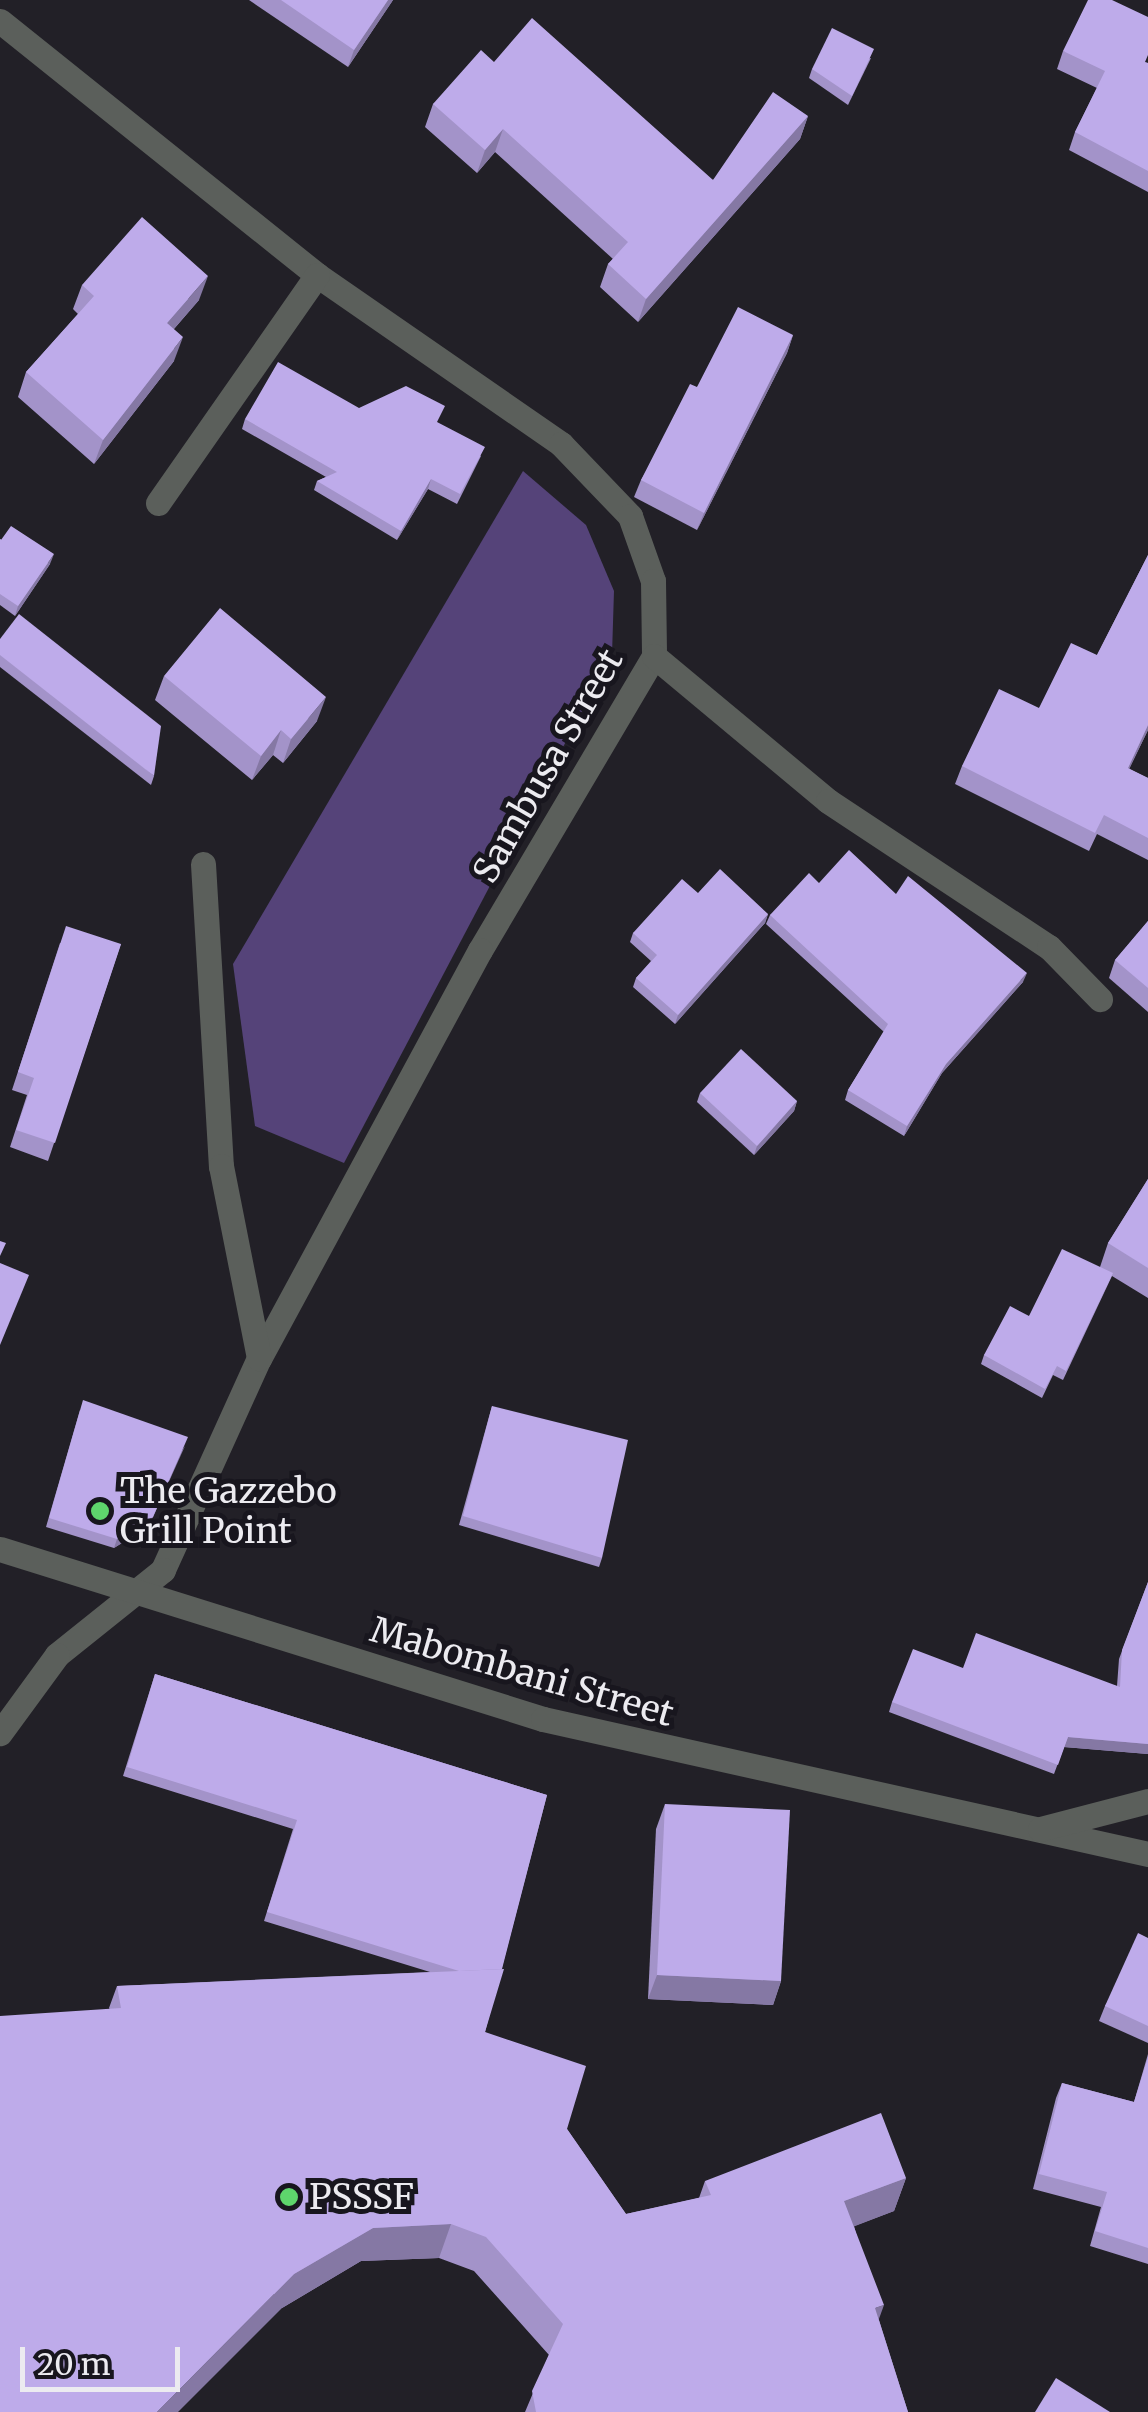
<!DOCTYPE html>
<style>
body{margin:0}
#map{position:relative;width:1148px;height:2412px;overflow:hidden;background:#222027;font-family:Merriweather,serif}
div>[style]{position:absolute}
.forest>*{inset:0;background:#554379}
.minor>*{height:25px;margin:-12.5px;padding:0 12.5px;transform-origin:12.5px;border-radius:12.5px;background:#5b5f5b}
.wall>*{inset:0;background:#a393c9}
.shaded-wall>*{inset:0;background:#8578a4}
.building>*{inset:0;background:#beabea}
.dots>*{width:28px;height:28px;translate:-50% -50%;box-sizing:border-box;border:5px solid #18161e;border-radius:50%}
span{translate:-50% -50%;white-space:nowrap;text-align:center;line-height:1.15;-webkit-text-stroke:10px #18161e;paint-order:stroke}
.street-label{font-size:35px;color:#ecebf0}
.poi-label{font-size:35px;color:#ecebf0}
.left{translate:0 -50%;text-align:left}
.scale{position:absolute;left:20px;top:2347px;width:160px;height:45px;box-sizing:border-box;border:5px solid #ecebf0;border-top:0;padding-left:12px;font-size:30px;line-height:35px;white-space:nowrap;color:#ecebf0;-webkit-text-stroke:8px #18161e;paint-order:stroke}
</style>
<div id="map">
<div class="forest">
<i style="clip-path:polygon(523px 471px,586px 525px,614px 591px,612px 654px,344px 1163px,255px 1126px,233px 964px)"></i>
</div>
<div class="minor">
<i style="left:0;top:21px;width:406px;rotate:38.7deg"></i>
<i style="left:317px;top:275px;width:297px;rotate:34.7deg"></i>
<i style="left:561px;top:444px;width:100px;rotate:46.2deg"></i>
<i style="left:630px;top:516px;width:69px;rotate:70.5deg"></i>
<i style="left:653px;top:581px;width:75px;rotate:89.2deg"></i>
<i style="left:654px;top:656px;width:342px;rotate:120.6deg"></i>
<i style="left:480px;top:950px;width:464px;rotate:118.4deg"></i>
<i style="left:259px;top:1358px;width:233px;rotate:114.4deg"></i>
<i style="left:163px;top:1570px;width:136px;rotate:141.3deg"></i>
<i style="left:57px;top:1655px;width:97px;rotate:126.2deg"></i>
<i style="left:158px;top:503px;width:278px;rotate:-55.1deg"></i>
<i style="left:654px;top:656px;width:226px;rotate:39.8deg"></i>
<i style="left:828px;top:801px;width:265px;rotate:33.5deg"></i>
<i style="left:1049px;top:947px;width:73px;rotate:45.6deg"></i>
<i style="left:203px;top:864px;width:303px;rotate:86.6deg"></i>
<i style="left:221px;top:1166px;width:196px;rotate:78.8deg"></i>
<i style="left:0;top:1549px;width:569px;rotate:17.38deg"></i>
<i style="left:543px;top:1719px;width:620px;rotate:12.58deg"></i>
<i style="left:1040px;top:1829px;width:112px;rotate:-14.5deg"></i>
</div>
<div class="wall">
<i style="clip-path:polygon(249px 0,393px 0,348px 67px)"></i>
<i style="clip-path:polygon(1063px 51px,1148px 63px,1148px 192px,1069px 150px,1075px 132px,1097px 88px,1057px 69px)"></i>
<i style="clip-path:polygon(871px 58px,848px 105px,809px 78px,812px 69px)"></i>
<i style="clip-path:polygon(494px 62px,713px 180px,808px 116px,800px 139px,638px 322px,600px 287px,608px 264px,613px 259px,495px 152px,477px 173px,425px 127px,433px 104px)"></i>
<i style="clip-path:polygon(82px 285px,199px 300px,174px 329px,174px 361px,94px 464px,18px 397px,26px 372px,78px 314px,73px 309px)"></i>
<i style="clip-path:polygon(793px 335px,787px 353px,697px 530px,634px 497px,641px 480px,697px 387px)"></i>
<i style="clip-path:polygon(359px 408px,438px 423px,481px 456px,457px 504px,428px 489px,397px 540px,314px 490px,317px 481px,326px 477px,242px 429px,245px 419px)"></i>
<i style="clip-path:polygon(0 539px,50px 564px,15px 616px,0 605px)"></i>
<i style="clip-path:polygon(1148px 555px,1148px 730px,1129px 769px,1148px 778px,1148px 860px,1097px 834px,1089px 851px,955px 784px,962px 766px,1039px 708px,1097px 655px)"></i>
<i style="clip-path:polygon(0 639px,154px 776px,151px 785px,0 667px)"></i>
<i style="clip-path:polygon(164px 676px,317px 721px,283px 763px,273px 755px,252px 780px,155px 700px)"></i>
<i style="clip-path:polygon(819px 883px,896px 894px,1023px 982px,942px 1073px,904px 1136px,845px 1100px,848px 1090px,884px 1032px,766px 924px,770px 915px)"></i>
<i style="clip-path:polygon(698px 893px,768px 914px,765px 923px,675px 1024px,633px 987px,636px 978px,651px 961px,630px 942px,633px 933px)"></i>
<i style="clip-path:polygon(1148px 921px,1148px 1012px,1109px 978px,1115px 960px)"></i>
<i style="clip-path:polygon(60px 943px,121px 944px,48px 1161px,10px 1147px,27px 1095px,12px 1090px)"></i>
<i style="clip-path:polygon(700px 1093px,797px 1101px,794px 1111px,754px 1155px,697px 1102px)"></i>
<i style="clip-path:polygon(1148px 1179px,1148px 1298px,1112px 1276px,1063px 1380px,1053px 1375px,1042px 1398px,981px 1364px,984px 1355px,1029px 1316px,1100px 1267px,1108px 1243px)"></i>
<i style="clip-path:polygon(492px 1406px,602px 1558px,599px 1567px,459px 1525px)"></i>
<i style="clip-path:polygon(80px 1410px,149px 1526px,114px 1548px,46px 1527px)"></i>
<i style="clip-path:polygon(1148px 1582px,1148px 1754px,1064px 1747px,1054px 1774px,889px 1712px,892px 1702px,963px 1668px,1117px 1686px,1119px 1659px)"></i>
<i style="clip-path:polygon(155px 1674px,547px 1795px,485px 2032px,567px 2129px,626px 2214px,699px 2198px,705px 2181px,906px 2178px,894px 2211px,854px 2226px,879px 2320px,908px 2412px,525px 2412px,549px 2355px,474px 2271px,439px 2258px,361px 2261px,282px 2308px,109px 2008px,117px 1986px,430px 1972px,264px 1921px,293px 1829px,123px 1776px)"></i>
<i style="clip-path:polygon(665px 1804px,781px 1981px,773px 2005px,648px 1999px,656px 1829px)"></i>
<i style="clip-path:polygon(1148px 1938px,1148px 2043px,1099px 2021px,1105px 2006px)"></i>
<i style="clip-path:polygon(1148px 2054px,1148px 2264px,1090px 2246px,1101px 2207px,1033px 2189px,1056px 2098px,1062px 2083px,1134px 2102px)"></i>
</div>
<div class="shaded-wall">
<i style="clip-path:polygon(388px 0,393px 0,348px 67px,354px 50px)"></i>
<i style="clip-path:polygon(808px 116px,800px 139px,638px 322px,646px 299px)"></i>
<i style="clip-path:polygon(503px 129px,495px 152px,477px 173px,485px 150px)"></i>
<i style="clip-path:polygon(208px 276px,199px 300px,158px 347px,167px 323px)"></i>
<i style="clip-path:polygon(793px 335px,787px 353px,697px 530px,704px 513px)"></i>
<i style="clip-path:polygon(183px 337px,174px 361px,94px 464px,103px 440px)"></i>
<i style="clip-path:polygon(431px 479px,428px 489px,397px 540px,401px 531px)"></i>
<i style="clip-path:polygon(54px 554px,50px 564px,15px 616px,18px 606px)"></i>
<i style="clip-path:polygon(326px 697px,317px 721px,283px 763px,291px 739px)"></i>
<i style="clip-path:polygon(1148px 725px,1148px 730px,1121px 786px,1128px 768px)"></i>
<i style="clip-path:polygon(281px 730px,273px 755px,252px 780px,261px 756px)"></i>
<i style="clip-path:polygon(768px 914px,765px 923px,675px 1024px,678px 1015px)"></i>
<i style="clip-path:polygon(1027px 973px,1023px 982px,942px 1073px,904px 1136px,907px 1126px,946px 1064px)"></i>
<i style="clip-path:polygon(797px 1101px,794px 1111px,754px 1155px,757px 1146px)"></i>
<i style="clip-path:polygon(185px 1446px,149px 1526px,114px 1548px,117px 1539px)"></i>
<i style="clip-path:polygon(1068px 1737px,1148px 1744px,1148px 1754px,1064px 1747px)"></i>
<i style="clip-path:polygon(657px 1975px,781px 1981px,773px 2005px,648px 1999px)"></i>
<i style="clip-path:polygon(906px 2178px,894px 2211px,832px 2235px,844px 2201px)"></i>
<i style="clip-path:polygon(451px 2224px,439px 2258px,361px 2261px,282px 2308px,178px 2412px,157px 2412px,294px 2274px,373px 2228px)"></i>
<i style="clip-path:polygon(884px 2305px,872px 2338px,875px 2308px)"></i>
</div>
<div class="building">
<i style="clip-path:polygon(281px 0,388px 0,354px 50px)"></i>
<i style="clip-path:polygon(1088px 0,1112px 0,1148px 17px,1148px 55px,1145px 62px,1148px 63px,1148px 171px,1075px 132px,1105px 71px,1063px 51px)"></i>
<i style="clip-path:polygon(532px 18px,713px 180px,773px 92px,808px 116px,646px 299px,608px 264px,628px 242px,503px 129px,485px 150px,433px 104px,481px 50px,494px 62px)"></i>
<i style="clip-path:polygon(832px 28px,874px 49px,852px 96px,812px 69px)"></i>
<i style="clip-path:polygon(142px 217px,208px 276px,167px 323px,183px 337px,103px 440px,26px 372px,94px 296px,82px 285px)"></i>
<i style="clip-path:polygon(738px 307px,793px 335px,704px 513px,641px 480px,690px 384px,697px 387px)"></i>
<i style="clip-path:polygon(278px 362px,359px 408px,406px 386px,445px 406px,437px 422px,485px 447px,460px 494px,431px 479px,401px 531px,317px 481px,337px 472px,245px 419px)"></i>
<i style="clip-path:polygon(11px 526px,54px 554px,18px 606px,0 594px,0 539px,1px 540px)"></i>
<i style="clip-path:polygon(1148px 555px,1148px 725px,1128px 768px,1148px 778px,1148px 838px,1104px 815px,1095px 833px,962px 766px,999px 689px,1039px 708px,1071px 643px,1097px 655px)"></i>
<i style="clip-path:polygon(220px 608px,326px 697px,291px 739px,281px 730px,261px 756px,164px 676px)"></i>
<i style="clip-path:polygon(19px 614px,161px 726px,154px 776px,0 655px,0 639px)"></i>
<i style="clip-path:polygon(849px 850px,896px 894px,908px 876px,1027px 973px,946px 1064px,907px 1126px,848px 1090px,888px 1024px,770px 915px,809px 873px,819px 883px)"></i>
<i style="clip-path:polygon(720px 869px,768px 914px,678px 1015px,636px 978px,657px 955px,633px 933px,682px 879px,698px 893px)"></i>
<i style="clip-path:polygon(1148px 921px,1148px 988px,1115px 960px)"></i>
<i style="clip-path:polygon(66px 926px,121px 944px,55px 1143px,16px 1130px,34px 1078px,18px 1072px)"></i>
<i style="clip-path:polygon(741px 1049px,797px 1101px,757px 1146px,700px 1093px)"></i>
<i style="clip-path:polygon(1148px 1179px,1148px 1268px,1108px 1243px)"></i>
<i style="clip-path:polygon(0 1241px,6px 1243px,0 1256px)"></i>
<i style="clip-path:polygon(1062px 1249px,1113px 1273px,1066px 1371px,1057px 1366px,1045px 1389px,984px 1355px,1010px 1306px,1029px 1316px)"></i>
<i style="clip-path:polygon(0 1263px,29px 1275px,0 1345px)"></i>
<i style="clip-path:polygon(83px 1400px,188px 1437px,153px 1517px,117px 1539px,49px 1518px)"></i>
<i style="clip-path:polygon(492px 1406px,628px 1440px,602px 1558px,463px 1516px)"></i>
<i style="clip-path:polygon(1148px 1582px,1148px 1744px,1068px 1737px,1058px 1765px,892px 1702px,913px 1649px,963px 1668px,976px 1633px,1120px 1687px,1122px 1650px)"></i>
<i style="clip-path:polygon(155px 1674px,547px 1795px,502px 1969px,459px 1971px,267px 1912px,297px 1820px,127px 1767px)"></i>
<i style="clip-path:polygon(665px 1804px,790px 1810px,781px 1981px,657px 1975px)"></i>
<i style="clip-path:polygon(1138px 1933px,1148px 1938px,1148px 2026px,1105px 2006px)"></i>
<i style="clip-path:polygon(504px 1969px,485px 2032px,586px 2066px,567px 2129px,626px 2214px,711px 2195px,705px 2181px,881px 2113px,906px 2178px,844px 2201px,884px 2305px,875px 2308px,908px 2412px,536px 2412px,532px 2391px,563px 2324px,486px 2237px,451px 2224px,373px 2228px,294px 2274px,157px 2412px,0 2412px,0 2016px,121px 2008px,117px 1986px)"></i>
<i style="clip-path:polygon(1148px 2057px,1148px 2248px,1095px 2231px,1107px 2192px,1039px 2174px,1062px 2083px,1134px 2102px)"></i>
<i style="clip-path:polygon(1056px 2378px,1110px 2412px,1035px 2412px)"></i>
</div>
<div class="dots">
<i style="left:100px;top:1511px;background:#5ed56c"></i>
<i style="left:289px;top:2197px;background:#5ed56c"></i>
</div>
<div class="street-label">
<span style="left:548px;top:766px;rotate:-60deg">Sambusa Street</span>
<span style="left:522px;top:1672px;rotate:16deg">Mabombani Street</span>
</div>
<div class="poi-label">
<span class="left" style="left:120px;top:1511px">The Gazzebo<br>Grill Point</span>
<span class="left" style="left:309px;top:2197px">PSSSF</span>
</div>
<div class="scale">20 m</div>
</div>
